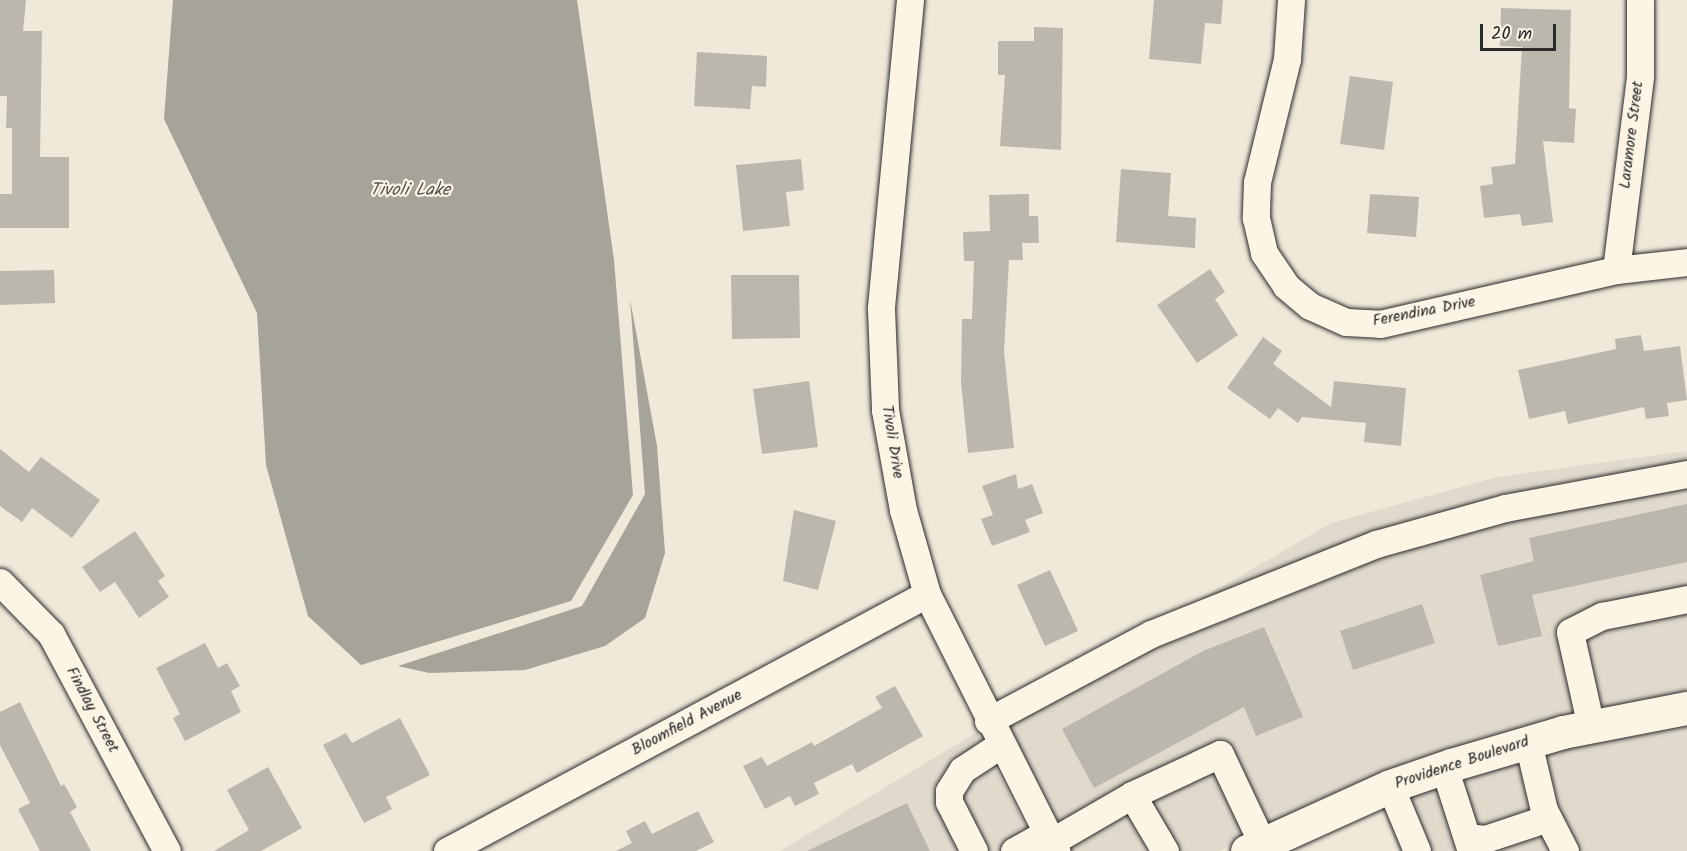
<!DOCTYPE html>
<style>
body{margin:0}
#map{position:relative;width:1687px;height:851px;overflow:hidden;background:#efe9da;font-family:Kalam,sans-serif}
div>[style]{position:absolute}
.built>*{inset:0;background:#e0dacc}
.water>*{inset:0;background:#a6a399}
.building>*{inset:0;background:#bcb7ac}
.roads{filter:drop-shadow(0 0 2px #2b2b2b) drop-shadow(0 0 2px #2b2b2b)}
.minor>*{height:27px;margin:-13.5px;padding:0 13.5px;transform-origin:13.5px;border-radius:13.5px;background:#fcf5e5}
.major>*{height:33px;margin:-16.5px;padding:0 16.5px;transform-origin:16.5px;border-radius:16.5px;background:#fcf5e5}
span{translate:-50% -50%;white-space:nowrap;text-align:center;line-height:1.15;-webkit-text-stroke:4.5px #fcf5e5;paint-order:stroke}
.street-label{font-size:16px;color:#2b2b2b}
.water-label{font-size:18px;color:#565552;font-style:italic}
.scale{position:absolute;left:1480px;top:24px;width:76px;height:27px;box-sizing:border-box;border:3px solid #2b2b2b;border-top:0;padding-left:8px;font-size:18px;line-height:21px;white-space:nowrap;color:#2b2b2b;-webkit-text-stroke:4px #fcf5e5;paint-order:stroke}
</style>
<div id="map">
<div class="built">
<i style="clip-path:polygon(1687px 451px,1687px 695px,1257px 831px,1219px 851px,1073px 851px,1002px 716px,1331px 523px,1497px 477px)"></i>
<i style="clip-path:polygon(1687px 722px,1687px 851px,1399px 851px,1381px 804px,1565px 745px)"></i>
<i style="clip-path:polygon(977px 732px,1039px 851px,780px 851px)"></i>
</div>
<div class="water">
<i style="clip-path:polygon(173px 0,577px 0,614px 260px,633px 495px,571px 601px,361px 665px,308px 616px,266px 465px,257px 313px,164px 119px)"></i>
<i style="clip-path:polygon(630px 299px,657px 446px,665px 553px,645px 618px,605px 646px,525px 670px,429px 673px,398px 666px,582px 606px,645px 494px)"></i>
</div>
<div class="building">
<i style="clip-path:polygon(0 0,26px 0,23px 31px,42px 31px,40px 157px,69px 157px,69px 228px,0 228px,0 194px,12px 194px,12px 128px,6px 128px,7px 96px,0 96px)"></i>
<i style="clip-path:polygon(1154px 0,1223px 0,1221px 24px,1205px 23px,1201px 64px,1149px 59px)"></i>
<i style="clip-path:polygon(1501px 8px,1571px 10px,1569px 108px,1576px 109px,1574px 143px,1543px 141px,1553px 222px,1522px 226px,1520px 214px,1484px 218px,1480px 186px,1493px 184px,1491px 167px,1515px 164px,1522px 47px,1500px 46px)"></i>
<i style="clip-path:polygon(1034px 27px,1063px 28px,1061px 150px,1000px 146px,1005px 75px,998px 75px,998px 41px,1034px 41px)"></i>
<i style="clip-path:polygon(697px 52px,767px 56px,766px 87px,752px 86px,750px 109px,694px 106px)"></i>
<i style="clip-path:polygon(1350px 76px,1393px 82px,1384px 150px,1340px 144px)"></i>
<i style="clip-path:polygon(801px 159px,804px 190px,786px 192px,790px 226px,743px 231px,736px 165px)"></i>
<i style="clip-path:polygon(1121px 169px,1171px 173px,1168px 216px,1196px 218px,1195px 248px,1116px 242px)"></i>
<i style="clip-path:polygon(1029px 194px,1029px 216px,1038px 216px,1039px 243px,1022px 243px,1023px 260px,1009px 260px,1004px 352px,1014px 448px,968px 453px,961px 382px,962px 319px,972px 319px,974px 261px,964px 261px,963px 232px,990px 231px,989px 195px)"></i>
<i style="clip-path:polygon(1370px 194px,1419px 197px,1416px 237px,1367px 233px)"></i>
<i style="clip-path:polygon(1210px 269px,1225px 292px,1215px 299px,1238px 335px,1197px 363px,1157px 305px)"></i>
<i style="clip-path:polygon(54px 270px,55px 303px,0 305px,0 271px)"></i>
<i style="clip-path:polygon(731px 275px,799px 275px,800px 338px,732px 339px)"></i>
<i style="clip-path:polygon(1641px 335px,1644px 351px,1680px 346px,1687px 400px,1667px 403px,1669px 416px,1646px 419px,1644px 407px,1568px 424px,1565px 411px,1529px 419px,1518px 370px,1616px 349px,1615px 339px)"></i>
<i style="clip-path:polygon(1263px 337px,1282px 351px,1273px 364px,1331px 407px,1334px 381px,1406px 388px,1401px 446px,1364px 442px,1366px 423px,1302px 417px,1298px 423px,1278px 408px,1270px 419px,1227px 388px)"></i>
<i style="clip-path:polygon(809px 381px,818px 447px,762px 454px,753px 389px)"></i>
<i style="clip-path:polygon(0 449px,29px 472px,41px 457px,100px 500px,72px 538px,32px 508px,22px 522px,0 506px)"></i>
<i style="clip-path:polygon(1016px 474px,1018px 489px,1032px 484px,1043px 513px,1025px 520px,1030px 532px,992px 546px,981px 519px,993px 515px,982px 486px)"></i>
<i style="clip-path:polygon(1687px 504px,1687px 562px,1532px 595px,1542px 636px,1498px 646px,1480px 575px,1534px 561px,1529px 538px)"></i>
<i style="clip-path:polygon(794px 510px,836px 521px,818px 590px,783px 581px)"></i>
<i style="clip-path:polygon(135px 531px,165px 576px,158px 581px,169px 597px,139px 618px,115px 582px,100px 592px,82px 567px)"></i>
<i style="clip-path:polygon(1050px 570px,1078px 631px,1045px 646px,1017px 585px)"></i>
<i style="clip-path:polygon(1422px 604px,1435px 643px,1353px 670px,1340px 631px)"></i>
<i style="clip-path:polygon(1264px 627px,1303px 717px,1256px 736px,1244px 707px,1094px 788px,1062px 729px,1203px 651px)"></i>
<i style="clip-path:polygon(205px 643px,218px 668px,227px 663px,240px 686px,231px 691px,241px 712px,185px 741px,173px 718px,180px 714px,156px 668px)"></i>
<i style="clip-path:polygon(895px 686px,923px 736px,857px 773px,852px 764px,814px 783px,819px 794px,795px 806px,790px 796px,765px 809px,743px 766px,762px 757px,767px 766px,812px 742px,814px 746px,882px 708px,875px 697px)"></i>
<i style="clip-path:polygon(20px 702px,61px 786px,64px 784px,77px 807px,70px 812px,91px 851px,40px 851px,18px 809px,30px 803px,0 745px,0 712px)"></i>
<i style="clip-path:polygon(400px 718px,430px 775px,386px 797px,392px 809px,364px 823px,323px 745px,346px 733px,352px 743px)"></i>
<i style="clip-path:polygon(268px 767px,302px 828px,261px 851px,214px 851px,249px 830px,227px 790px)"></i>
<i style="clip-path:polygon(907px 803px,930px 851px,807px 851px)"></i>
<i style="clip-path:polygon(698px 811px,714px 842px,696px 851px,616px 851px,632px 843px,626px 831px,645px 821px,652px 834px)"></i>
</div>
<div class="roads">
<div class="minor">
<i style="left:910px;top:0;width:310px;rotate:95.4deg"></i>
<i style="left:881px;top:309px;width:101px;rotate:87.7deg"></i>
<i style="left:885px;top:410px;width:102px;rotate:79.8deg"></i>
<i style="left:903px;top:510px;width:87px;rotate:74.1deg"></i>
<i style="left:927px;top:594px;width:288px;rotate:63.3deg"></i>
<i style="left:1291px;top:0;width:59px;rotate:93.9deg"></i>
<i style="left:1287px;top:59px;width:127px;rotate:103.7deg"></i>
<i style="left:1257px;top:182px;width:36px;rotate:92deg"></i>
<i style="left:1256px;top:218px;width:36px;rotate:77deg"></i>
<i style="left:1264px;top:253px;width:40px;rotate:56deg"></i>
<i style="left:1286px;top:286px;width:31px;rotate:40deg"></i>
<i style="left:1310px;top:306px;width:39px;rotate:24deg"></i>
<i style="left:1346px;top:322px;width:34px;rotate:3deg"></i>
<i style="left:1380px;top:324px;width:242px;rotate:-12.9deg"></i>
<i style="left:1616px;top:270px;width:71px;rotate:-6.4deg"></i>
<i style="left:1616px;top:270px;width:195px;rotate:-82.9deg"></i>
<i style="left:1640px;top:76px;width:76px;rotate:-90deg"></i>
<i style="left:0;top:582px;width:73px;rotate:45.6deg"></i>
<i style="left:51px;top:634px;width:246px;rotate:61.9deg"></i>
<i style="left:988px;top:721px;width:185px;rotate:-28.1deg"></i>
<i style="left:1151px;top:634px;width:242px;rotate:-21.8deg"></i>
<i style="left:1376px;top:544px;width:134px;rotate:-15.6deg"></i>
<i style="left:1505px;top:508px;width:185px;rotate:-10.6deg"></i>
<i style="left:1591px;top:727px;width:97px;rotate:-102.5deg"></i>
<i style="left:1570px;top:632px;width:36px;rotate:-27deg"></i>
<i style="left:1602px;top:616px;width:87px;rotate:-11.3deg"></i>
<i style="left:1528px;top:742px;width:70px;rotate:76.8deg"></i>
<i style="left:1544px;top:810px;width:46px;rotate:62.9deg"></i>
<i style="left:1444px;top:767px;width:88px;rotate:72.2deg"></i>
<i style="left:1390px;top:786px;width:70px;rotate:67.4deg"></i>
<i style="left:1132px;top:795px;width:65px;rotate:59.5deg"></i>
<i style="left:1467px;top:837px;width:18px;rotate:6deg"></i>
<i style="left:1485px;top:839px;width:66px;rotate:-18.4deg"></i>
<i style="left:1051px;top:842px;width:94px;rotate:-30.1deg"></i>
<i style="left:1132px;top:795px;width:97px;rotate:-25deg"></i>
<i style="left:1220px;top:754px;width:98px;rotate:64.7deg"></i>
<i style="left:447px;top:851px;width:544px;rotate:-28.17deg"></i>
<i style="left:974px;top:851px;width:55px;rotate:-117deg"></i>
<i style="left:949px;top:802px;width:11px;rotate:-90deg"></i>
<i style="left:949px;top:791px;width:25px;rotate:-58deg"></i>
<i style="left:962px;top:770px;width:45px;rotate:-33.3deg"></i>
<i style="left:1014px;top:851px;width:38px;rotate:-29deg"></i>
</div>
<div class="major">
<i style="left:1247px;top:851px;width:157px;rotate:-24.4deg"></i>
<i style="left:1390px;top:786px;width:65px;rotate:-19deg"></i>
<i style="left:1451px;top:765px;width:117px;rotate:-16.4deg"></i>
<i style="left:1563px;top:732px;width:126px;rotate:-11deg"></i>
</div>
</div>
<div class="street-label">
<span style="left:1632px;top:135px;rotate:-83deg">Laramore Street</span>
<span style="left:1424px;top:312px;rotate:-11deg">Ferendina Drive</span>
<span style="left:892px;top:442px;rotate:81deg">Tivoli Drive</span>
<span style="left:92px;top:710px;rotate:62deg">Findlay Street</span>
<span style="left:687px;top:723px;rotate:-28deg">Bloomfield Avenue</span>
<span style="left:1462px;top:763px;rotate:-18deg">Providence Boulevard</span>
</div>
<div class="water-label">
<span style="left:410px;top:191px">Tivoli Lake</span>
</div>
<div class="scale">20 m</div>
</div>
